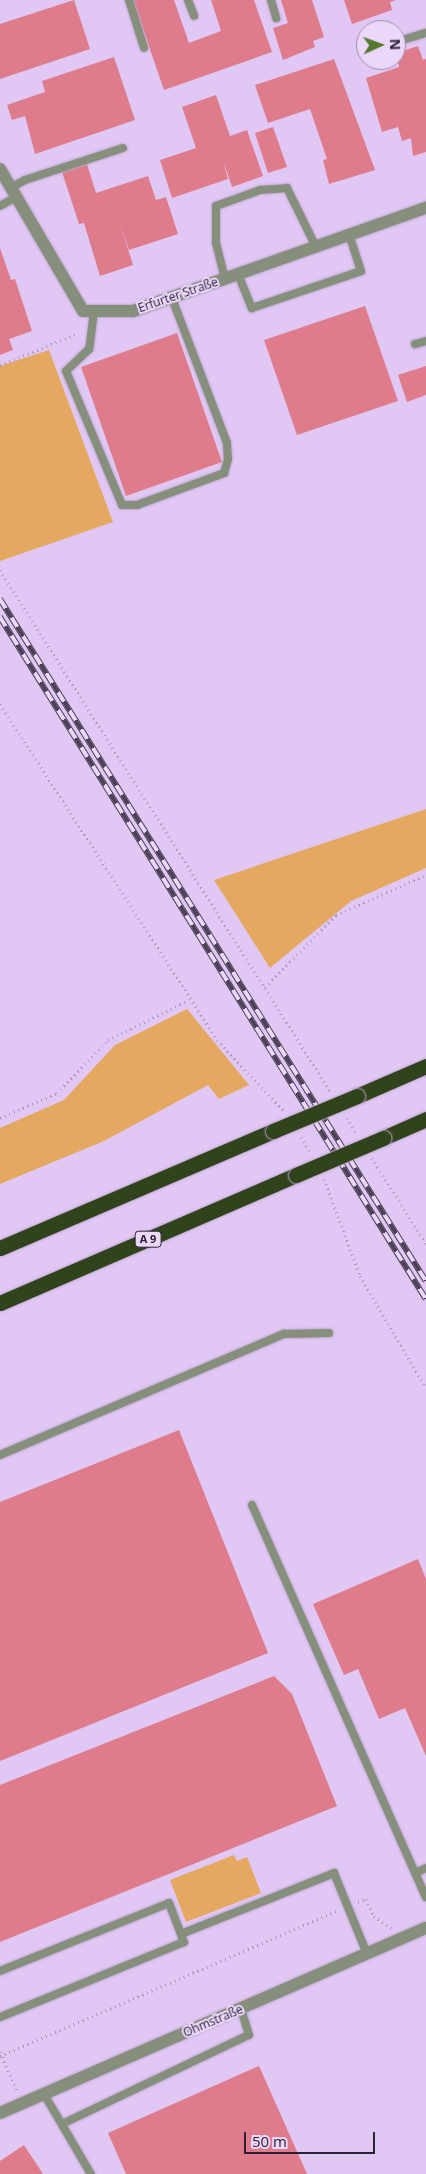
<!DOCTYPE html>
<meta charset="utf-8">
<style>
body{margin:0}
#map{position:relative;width:426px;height:2174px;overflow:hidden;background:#e0c7f4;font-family:"Open Sans",sans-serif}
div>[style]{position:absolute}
.green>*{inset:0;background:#e4a860}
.building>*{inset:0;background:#de7c8c}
.path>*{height:3px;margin-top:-1.5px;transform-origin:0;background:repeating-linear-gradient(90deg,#a995ba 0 1px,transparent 0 5px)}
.roads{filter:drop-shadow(0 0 1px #bca6cd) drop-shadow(0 0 1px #bca6cd)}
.service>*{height:8px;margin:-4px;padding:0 4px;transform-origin:4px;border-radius:4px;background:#858f7c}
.minor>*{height:12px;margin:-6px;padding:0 6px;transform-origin:6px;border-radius:6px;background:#858f7c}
.motorway>*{height:15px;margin:-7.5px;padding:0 7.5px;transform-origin:7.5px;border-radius:7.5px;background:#31431c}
.rail>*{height:5.5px;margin-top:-2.75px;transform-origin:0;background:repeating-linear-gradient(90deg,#ebd7fa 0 11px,#4d4158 0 22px);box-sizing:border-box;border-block:1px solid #4d4158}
.bridges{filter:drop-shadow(0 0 1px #bca6cd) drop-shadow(0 0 1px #bca6cd)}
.motorway-bridge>*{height:15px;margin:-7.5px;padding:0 7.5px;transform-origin:7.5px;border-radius:7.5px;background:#31431c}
span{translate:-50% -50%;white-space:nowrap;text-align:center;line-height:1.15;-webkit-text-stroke:4px #ebd7fa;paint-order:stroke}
.shield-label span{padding:1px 4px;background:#ebd7fa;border:1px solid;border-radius:4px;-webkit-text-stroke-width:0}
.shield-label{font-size:11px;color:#2a2132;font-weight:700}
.street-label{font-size:12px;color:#2a2132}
.north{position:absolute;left:356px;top:20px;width:50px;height:50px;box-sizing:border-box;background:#ebd7fa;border:1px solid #9e8eaa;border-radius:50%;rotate:88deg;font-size:14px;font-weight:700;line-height:20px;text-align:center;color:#2a2132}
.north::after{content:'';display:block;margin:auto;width:18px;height:22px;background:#56772e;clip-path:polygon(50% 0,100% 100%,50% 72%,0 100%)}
.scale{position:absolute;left:244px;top:2132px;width:131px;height:22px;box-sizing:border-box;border:2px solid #2a2132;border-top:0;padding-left:6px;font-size:15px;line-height:18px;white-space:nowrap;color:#2a2132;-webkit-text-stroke:4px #ebd7fa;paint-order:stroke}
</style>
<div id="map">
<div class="green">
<i style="clip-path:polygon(49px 350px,113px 522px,0 561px,0 366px)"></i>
<i style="clip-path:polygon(426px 809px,426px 868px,351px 901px,270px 968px,214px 880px)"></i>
<i style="clip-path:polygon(187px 1009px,249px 1085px,219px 1099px,208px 1085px,104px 1141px,0 1184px,0 1128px,64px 1100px,115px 1045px)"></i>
<i style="clip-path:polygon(234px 1855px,237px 1861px,247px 1857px,261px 1893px,186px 1922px,170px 1880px)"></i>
</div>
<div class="building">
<i style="clip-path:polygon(74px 0,90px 49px,0 79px,0 24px)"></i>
<i style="clip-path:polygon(133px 0,174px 0,189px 43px,221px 31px,211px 0,254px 0,272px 52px,164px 90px)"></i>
<i style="clip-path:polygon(281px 0,312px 0,324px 37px,313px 41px,315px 47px,283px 60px,273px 28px,288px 23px)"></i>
<i style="clip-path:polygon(344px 0,396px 0,390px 2px,392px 10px,352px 24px)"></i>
<i style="clip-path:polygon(418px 46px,423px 60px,426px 59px,426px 152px,413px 156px,411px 138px,402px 141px,398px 127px,382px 132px,366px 78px,399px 67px,396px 53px)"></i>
<i style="clip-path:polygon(114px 57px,135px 120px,35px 154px,25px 116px,12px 120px,7px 105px,45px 92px,42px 81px)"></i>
<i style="clip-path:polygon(334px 59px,375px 170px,329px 184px,323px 160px,327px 159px,310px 109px,268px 123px,255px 85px)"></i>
<i style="clip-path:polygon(216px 95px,230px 136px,247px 130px,263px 176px,232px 187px,223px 160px,228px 179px,172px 198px,160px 160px,196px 148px,182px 107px)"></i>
<i style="clip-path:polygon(273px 127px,287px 167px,268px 173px,255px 133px)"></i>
<i style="clip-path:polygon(87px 164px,96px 193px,148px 176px,156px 200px,166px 197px,178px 234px,129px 250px,120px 223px,133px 265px,100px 276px,84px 223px,79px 224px,62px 172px)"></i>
<i style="clip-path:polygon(0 248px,11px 280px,15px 279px,32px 331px,9px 339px,13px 350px,0 355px)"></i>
<i style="clip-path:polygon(365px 306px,398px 401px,297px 435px,264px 340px)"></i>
<i style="clip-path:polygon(177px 333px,222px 462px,126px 496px,81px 367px)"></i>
<i style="clip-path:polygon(426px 366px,426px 395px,407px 402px,398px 375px)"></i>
<i style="clip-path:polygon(179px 1430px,268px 1653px,0 1761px,0 1502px)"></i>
<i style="clip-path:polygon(418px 1559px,426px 1579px,426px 1756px,405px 1708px,379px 1719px,358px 1669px,344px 1675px,313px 1604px)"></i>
<i style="clip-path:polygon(274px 1676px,292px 1694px,337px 1806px,0 1942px,0 1785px)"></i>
<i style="clip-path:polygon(259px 2066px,307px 2174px,126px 2174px,108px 2133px)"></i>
<i style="clip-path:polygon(24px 2145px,43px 2174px,0 2174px,0 2161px)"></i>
</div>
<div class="path">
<i style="left:0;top:365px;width:85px;rotate:-22.1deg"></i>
<i style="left:0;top:570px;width:617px;rotate:57.65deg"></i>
<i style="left:0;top:704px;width:400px;rotate:57.1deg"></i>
<i style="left:217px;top:1040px;width:98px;rotate:46.7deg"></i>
<i style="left:265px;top:987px;width:101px;rotate:-45.4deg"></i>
<i style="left:336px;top:915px;width:98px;rotate:-24deg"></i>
<i style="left:0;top:1118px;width:62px;rotate:-23.7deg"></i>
<i style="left:57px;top:1093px;width:74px;rotate:-46.1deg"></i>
<i style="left:108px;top:1040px;width:90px;rotate:-26.3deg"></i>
<i style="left:347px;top:1118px;width:19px;rotate:58deg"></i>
<i style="left:301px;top:1137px;width:19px;rotate:58deg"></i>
<i style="left:372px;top:1158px;width:102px;rotate:57.9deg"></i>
<i style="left:324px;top:1179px;width:103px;rotate:69.6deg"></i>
<i style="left:360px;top:1276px;width:130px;rotate:59.5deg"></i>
<i style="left:358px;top:1902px;width:9px;rotate:-21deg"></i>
<i style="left:366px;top:1899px;width:19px;rotate:65deg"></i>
<i style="left:374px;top:1916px;width:21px;rotate:35deg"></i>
<i style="left:0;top:2052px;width:43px;rotate:66.4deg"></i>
<i style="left:0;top:2056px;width:366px;rotate:-23.3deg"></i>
</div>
<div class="roads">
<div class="service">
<i style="left:129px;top:0;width:50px;rotate:72.6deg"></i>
<i style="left:188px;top:0;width:17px;rotate:69deg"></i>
<i style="left:271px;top:0;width:19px;rotate:74deg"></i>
<i style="left:396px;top:42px;width:31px;rotate:-17deg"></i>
<i style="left:11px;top:188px;width:16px;rotate:-30deg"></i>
<i style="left:25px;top:180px;width:103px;rotate:-18.1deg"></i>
<i style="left:0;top:206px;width:18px;rotate:-29deg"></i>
<i style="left:238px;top:274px;width:37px;rotate:68deg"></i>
<i style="left:252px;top:308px;width:115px;rotate:-18.7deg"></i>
<i style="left:361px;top:271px;width:38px;rotate:-108deg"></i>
<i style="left:225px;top:279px;width:37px;rotate:-104deg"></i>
<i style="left:216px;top:243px;width:37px;rotate:-90deg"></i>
<i style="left:216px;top:206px;width:47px;rotate:-20deg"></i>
<i style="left:260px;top:190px;width:27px;rotate:-4deg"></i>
<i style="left:287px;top:188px;width:66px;rotate:63.8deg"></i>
<i style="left:94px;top:311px;width:38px;rotate:97deg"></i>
<i style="left:89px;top:349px;width:32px;rotate:136deg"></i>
<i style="left:66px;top:371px;width:145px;rotate:67.3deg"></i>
<i style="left:122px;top:505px;width:15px"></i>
<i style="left:137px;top:505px;width:93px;rotate:-20.2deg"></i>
<i style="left:224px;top:473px;width:15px;rotate:-74deg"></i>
<i style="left:228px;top:459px;width:16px;rotate:-94deg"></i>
<i style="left:227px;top:443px;width:155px;rotate:-110.8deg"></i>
<i style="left:415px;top:344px;width:11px;rotate:-15deg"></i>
<i style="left:0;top:1455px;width:309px;rotate:-23.1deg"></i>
<i style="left:284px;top:1334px;width:45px;rotate:-1.3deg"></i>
<i style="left:252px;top:1505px;width:429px;rotate:66.1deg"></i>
<i style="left:415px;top:1873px;width:12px;rotate:-24deg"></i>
<i style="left:181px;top:1934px;width:165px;rotate:-21.7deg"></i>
<i style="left:334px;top:1873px;width:87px;rotate:67.8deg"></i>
<i style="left:0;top:1971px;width:182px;rotate:-21.9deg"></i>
<i style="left:169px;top:1903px;width:42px;rotate:69deg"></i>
<i style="left:184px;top:1942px;width:199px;rotate:157.8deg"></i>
<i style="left:44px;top:2094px;width:93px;rotate:59.6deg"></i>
<i style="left:62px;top:2124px;width:207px;rotate:-25.5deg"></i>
<i style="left:249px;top:2035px;width:27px;rotate:-107deg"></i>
</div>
<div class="minor">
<i style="left:0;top:169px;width:164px;rotate:59.7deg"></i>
<i style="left:83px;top:311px;width:50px"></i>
<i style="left:133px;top:311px;width:311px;rotate:-19.4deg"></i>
<i style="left:0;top:2113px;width:464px;rotate:-23.5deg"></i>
</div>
<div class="motorway">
<i style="left:357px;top:1096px;width:75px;rotate:-23.5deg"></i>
<i style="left:383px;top:1138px;width:47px;rotate:-23.8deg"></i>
<i style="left:0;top:1248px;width:297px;rotate:-23.2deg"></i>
<i style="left:0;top:1303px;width:322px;rotate:-23.4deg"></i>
</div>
</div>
<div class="rail">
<i style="left:0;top:599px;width:804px;rotate:58.01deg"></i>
<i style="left:0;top:617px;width:804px;rotate:58.01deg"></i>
</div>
<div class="bridges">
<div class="motorway-bridge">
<i style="left:273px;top:1131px;width:91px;rotate:-22.6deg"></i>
<i style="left:296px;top:1175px;width:95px;rotate:-23deg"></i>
</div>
</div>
<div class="shield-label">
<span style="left:148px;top:1239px">A 9</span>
</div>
<div class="street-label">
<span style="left:178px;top:295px;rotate:-19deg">Erfurter Straße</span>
<span style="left:213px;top:2021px;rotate:-23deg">Ohmstraße</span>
</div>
<div class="north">N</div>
<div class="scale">50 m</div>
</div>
